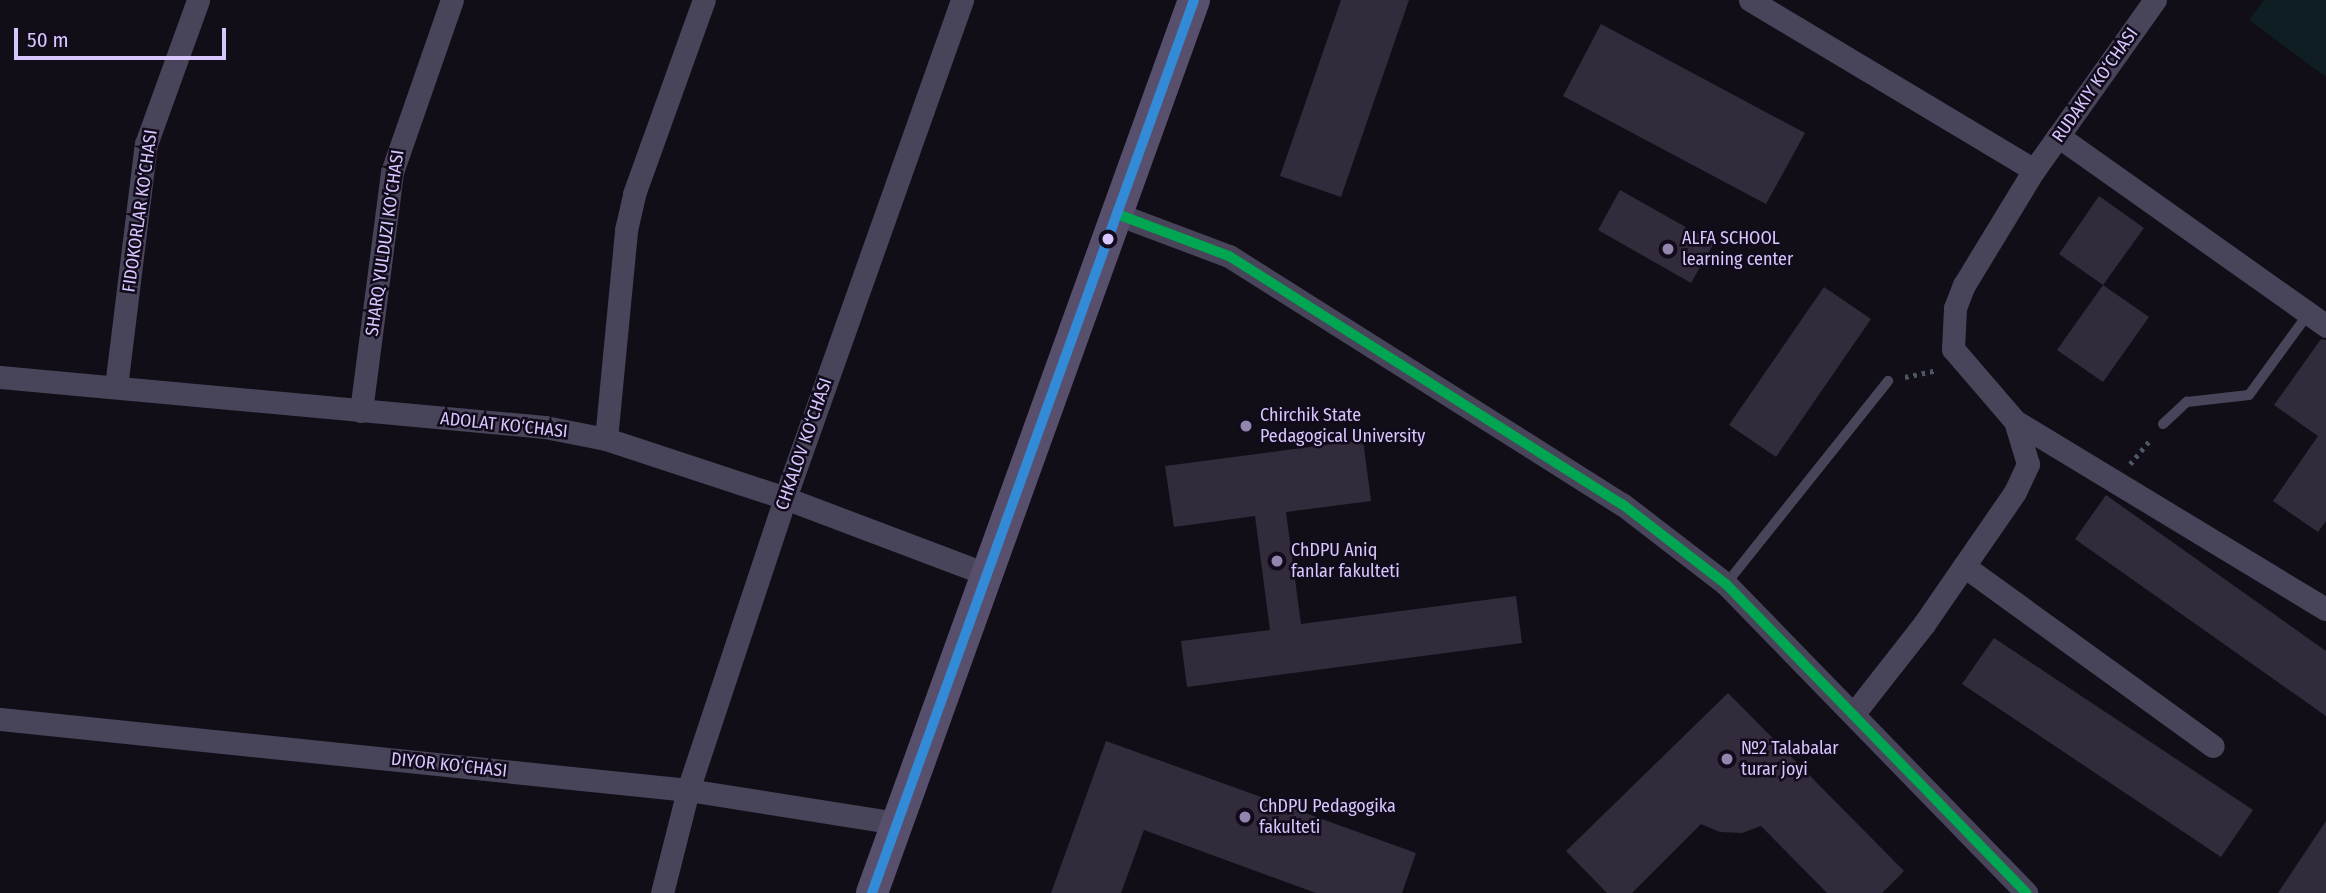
<!DOCTYPE html>
<meta charset="utf-8">
<style>
body{margin:0}
#map{position:relative;width:2326px;height:893px;overflow:hidden;background:#120e18;font-family:"Fira Sans Condensed",sans-serif}
div>[style]{position:absolute}
.green>*{inset:0;background:#0f1e23}
.building>*{inset:0;background:#322b3b}
.path>*{height:4.5px;margin-top:-2.25px;transform-origin:0;background:repeating-linear-gradient(90deg,#4d5665 0 3.5px,transparent 0 8.5px)}
.lane>*{height:10px;margin:-5px;padding:0 5px;transform-origin:5px;border-radius:5px;background:#484459}
.street>*{height:23px;margin:-11.5px;padding:0 11.5px;transform-origin:11.5px;border-radius:11.5px;background:#484459}
.secondary>*{height:32px;margin:-16px;padding:0 16px;transform-origin:16px;border-radius:16px;background:#574f6c}
.bus-1>*{height:10px;margin:-5px;padding:0 5px;transform-origin:5px;border-radius:5px;background:#00a651}
.bus-2>*{height:10px;margin:-5px;padding:0 5px;transform-origin:5px;border-radius:5px;background:#338bd7}
.dots>*{width:19px;height:19px;translate:-50% -50%;box-sizing:border-box;border:4px solid #110b1b;border-radius:50%}
span{translate:-50% -50%;white-space:nowrap;text-align:center;line-height:1.15;-webkit-text-stroke:5px #110b1b;paint-order:stroke}
.street-label{font-size:18px;color:#d8c6fe}
.poi-label{font-size:18px;color:#d8c6fe}
.left{translate:0 -50%;text-align:left}
.scale{position:absolute;left:14px;top:28px;width:212px;height:32px;box-sizing:border-box;border:4px solid #d8c6fe;border-top:0;padding-left:9px;font-size:21px;line-height:24px;white-space:nowrap;color:#d8c6fe;-webkit-text-stroke:5px #110b1b;paint-order:stroke}
</style>
<div id="map">
<div class="green">
<i style="clip-path:polygon(2264px 0,2326px 0,2326px 77px,2249px 20px)"></i>
</div>
<div class="building">
<i style="clip-path:polygon(1341px 0,1409px 0,1341px 197px,1280px 176px)"></i>
<i style="clip-path:polygon(1601px 24px,1805px 133px,1766px 204px,1563px 96px)"></i>
<i style="clip-path:polygon(1620px 190px,1714px 243px,1691px 283px,1598px 230px)"></i>
<i style="clip-path:polygon(2099px 196px,2144px 228px,2103px 285px,2059px 254px)"></i>
<i style="clip-path:polygon(2103px 285px,2149px 317px,2103px 382px,2057px 350px)"></i>
<i style="clip-path:polygon(1824px 287px,1871px 319px,1776px 457px,1729px 425px)"></i>
<i style="clip-path:polygon(2321px 339px,2326px 340px,2326px 521px,2318px 532px,2273px 501px,2318px 436px,2274px 405px)"></i>
<i style="clip-path:polygon(1363px 440px,1371px 501px,1286px 512px,1301px 624px,1516px 596px,1522px 643px,1187px 687px,1181px 641px,1270px 630px,1255px 516px,1174px 527px,1165px 466px)"></i>
<i style="clip-path:polygon(2106px 495px,2326px 651px,2326px 716px,2075px 539px)"></i>
<i style="clip-path:polygon(1994px 638px,2253px 810px,2221px 857px,1962px 684px)"></i>
<i style="clip-path:polygon(1728px 693px,1904px 871px,1882px 893px,1827px 893px,1761px 826px,1742px 833px,1720px 832px,1701px 824px,1632px 893px,1607px 893px,1566px 851px)"></i>
<i style="clip-path:polygon(1106px 741px,1416px 853px,1402px 893px,1316px 893px,1144px 830px,1121px 893px,1051px 893px)"></i>
<i style="clip-path:polygon(2326px 821px,2326px 893px,2278px 893px)"></i>
</div>
<div class="path">
<i style="left:1905px;top:377px;width:33px;rotate:-12deg"></i>
<i style="left:2130px;top:464px;width:33px;rotate:-50deg"></i>
</div>
<div class="lane">
<i style="left:2163px;top:424px;width:33px;rotate:-43deg"></i>
<i style="left:2187px;top:402px;width:62px;rotate:-6.4deg"></i>
<i style="left:2249px;top:395px;width:100px;rotate:-53.9deg"></i>
<i style="left:1726px;top:584px;width:260px;rotate:-51.4deg"></i>
</div>
<div class="street">
<i style="left:1750px;top:0;width:331px;rotate:30.9deg"></i>
<i style="left:2058px;top:136px;width:329px;rotate:35.3deg"></i>
<i style="left:1117px;top:214px;width:120px;rotate:20.6deg"></i>
<i style="left:1229px;top:256px;width:465px;rotate:32.3deg"></i>
<i style="left:1622px;top:504px;width:131px;rotate:37.6deg"></i>
<i style="left:1726px;top:584px;width:431px;rotate:45.8deg"></i>
<i style="left:0;top:377px;width:547px;rotate:5.24deg"></i>
<i style="left:545px;top:427px;width:62px;rotate:11.1deg"></i>
<i style="left:606px;top:439px;width:188px;rotate:18.2deg"></i>
<i style="left:785px;top:498px;width:215px;rotate:20.7deg"></i>
<i style="left:116px;top:387px;width:245px;rotate:-83deg"></i>
<i style="left:146px;top:144px;width:153px;rotate:-70.1deg"></i>
<i style="left:361px;top:411px;width:241px;rotate:-82.6deg"></i>
<i style="left:392px;top:172px;width:182px;rotate:-70.8deg"></i>
<i style="left:2015px;top:421px;width:363px;rotate:31.2deg"></i>
<i style="left:606px;top:439px;width:210px;rotate:-84.5deg"></i>
<i style="left:626px;top:230px;width:37px;rotate:-77deg"></i>
<i style="left:634px;top:194px;width:206px;rotate:-70.2deg"></i>
<i style="left:1964px;top:566px;width:307px;rotate:35.9deg"></i>
<i style="left:1855px;top:712px;width:112px;rotate:-51.9deg"></i>
<i style="left:1924px;top:624px;width:160px;rotate:-55.4deg"></i>
<i style="left:2015px;top:492px;width:31px;rotate:-65deg"></i>
<i style="left:2028px;top:464px;width:45px;rotate:-106.8deg"></i>
<i style="left:2015px;top:421px;width:95px;rotate:-130.7deg"></i>
<i style="left:1953px;top:349px;width:41px;rotate:-87.2deg"></i>
<i style="left:1955px;top:308px;width:25px;rotate:-69deg"></i>
<i style="left:1964px;top:285px;width:135px;rotate:-58.7deg"></i>
<i style="left:2034px;top:170px;width:209px;rotate:-54.6deg"></i>
<i style="left:0;top:719px;width:692px;rotate:5.89deg"></i>
<i style="left:688px;top:790px;width:212px;rotate:9deg"></i>
<i style="left:662px;top:893px;width:106px;rotate:-75.8deg"></i>
<i style="left:688px;top:790px;width:308px;rotate:-71.6deg"></i>
<i style="left:785px;top:498px;width:529px;rotate:-70.43deg"></i>
</div>
<div class="secondary">
<i style="left:872px;top:893px;width:949px;rotate:-70.17deg"></i>
</div>
<div class="bus-1">
<i style="left:1117px;top:214px;width:120px;rotate:20.6deg"></i>
<i style="left:1229px;top:256px;width:465px;rotate:32.3deg"></i>
<i style="left:1622px;top:504px;width:131px;rotate:37.6deg"></i>
<i style="left:1726px;top:584px;width:431px;rotate:45.8deg"></i>
</div>
<div class="bus-2">
<i style="left:872px;top:893px;width:949px;rotate:-70.17deg"></i>
</div>
<div class="dots">
<i style="left:1108px;top:239px;background:#d8c6fe"></i>
<i style="left:1668px;top:249px;background:#9386ae"></i>
<i style="left:1246px;top:426px;background:#9386ae"></i>
<i style="left:1277px;top:561px;background:#9386ae"></i>
<i style="left:1727px;top:759px;background:#9386ae"></i>
<i style="left:1245px;top:817px;background:#9386ae"></i>
</div>
<div class="street-label">
<span style="left:2095px;top:85px;rotate:-55deg">RUDAKIY KO‘CHASI</span>
<span style="left:140px;top:211px;rotate:-82deg">FIDOKORLAR KO‘CHASI</span>
<span style="left:385px;top:243px;rotate:-82deg">SHARQ YULDUZI KO‘CHASI</span>
<span style="left:504px;top:425px;rotate:6deg">ADOLAT KO‘CHASI</span>
<span style="left:804px;top:444px;rotate:-71deg">CHKALOV KO‘CHASI</span>
<span style="left:449px;top:765px;rotate:6deg">DIYOR KO‘CHASI</span>
</div>
<div class="poi-label">
<span class="left" style="left:1682px;top:249px">ALFA SCHOOL<br>learning center</span>
<span class="left" style="left:1260px;top:426px">Chirchik State<br>Pedagogical University</span>
<span class="left" style="left:1291px;top:561px">ChDPU Aniq<br>fanlar fakulteti</span>
<span class="left" style="left:1741px;top:759px">№2 Talabalar<br>turar joyi</span>
<span class="left" style="left:1259px;top:817px">ChDPU Pedagogika<br>fakulteti</span>
</div>
<div class="scale">50 m</div>
</div>
